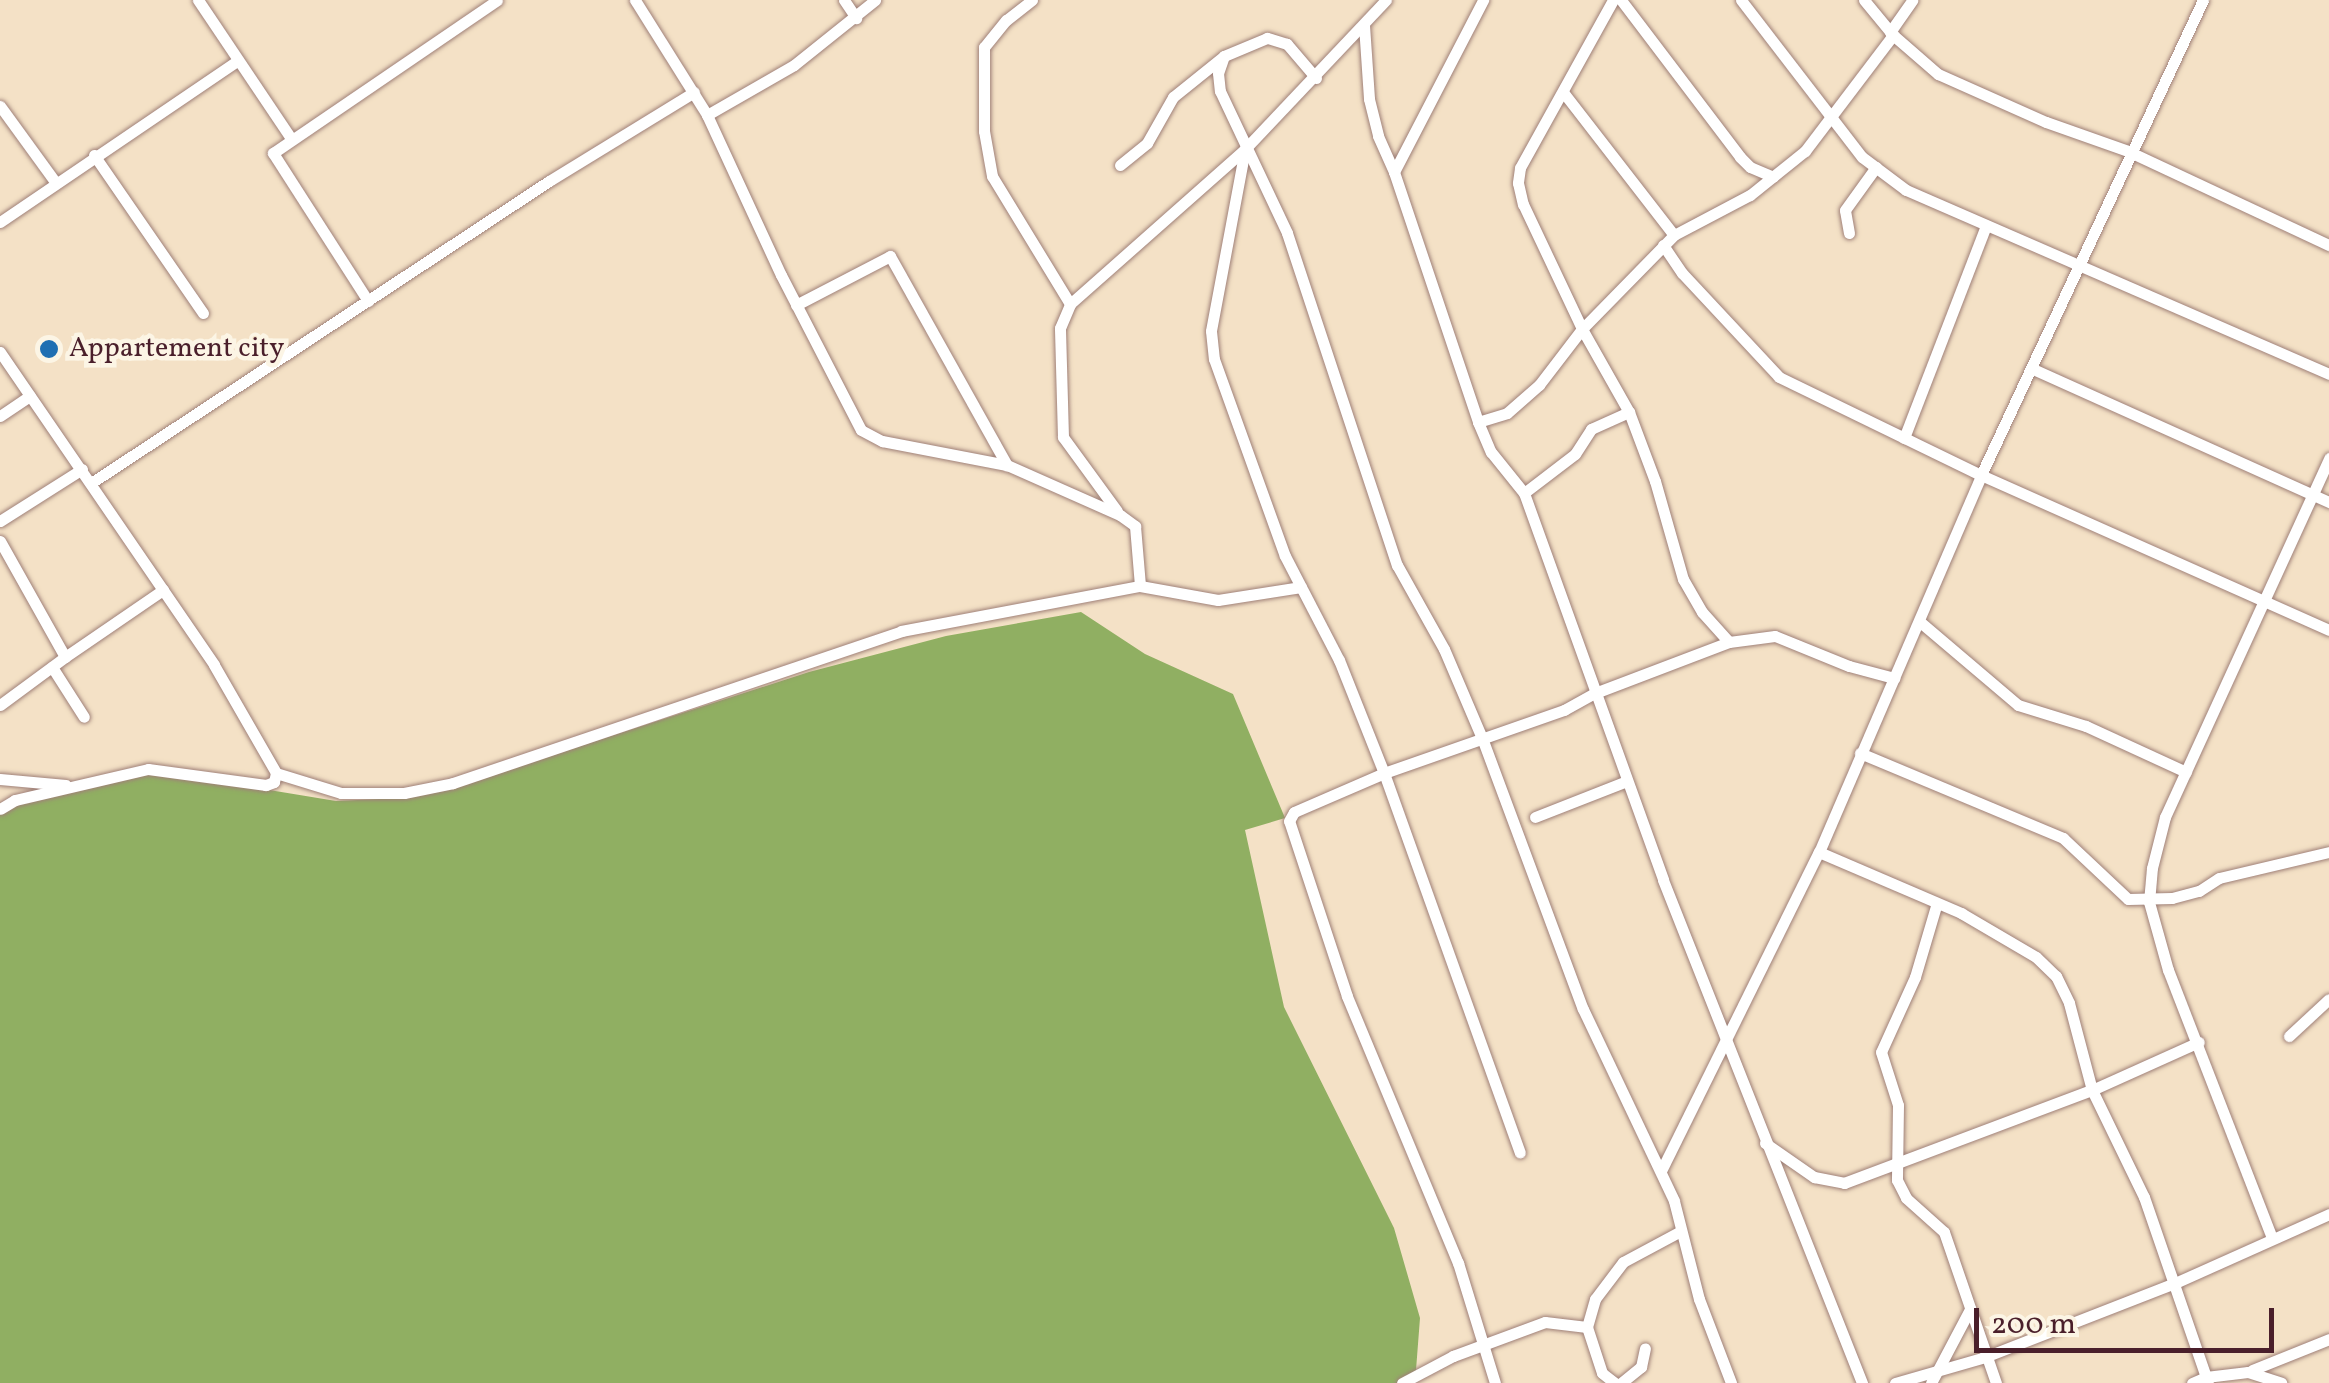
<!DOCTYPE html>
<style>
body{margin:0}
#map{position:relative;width:2329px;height:1383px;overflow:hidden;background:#f4e1c6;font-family:Vollkorn,serif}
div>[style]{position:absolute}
.forest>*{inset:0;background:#90af62}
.roads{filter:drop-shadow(0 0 2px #9f8078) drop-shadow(0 0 2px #9f8078)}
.minor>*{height:11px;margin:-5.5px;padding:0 5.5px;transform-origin:5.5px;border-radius:5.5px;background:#fff}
.dots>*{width:28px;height:28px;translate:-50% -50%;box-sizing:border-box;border:5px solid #fcf5e5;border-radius:50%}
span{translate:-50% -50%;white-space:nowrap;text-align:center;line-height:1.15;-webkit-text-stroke:9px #fcf5e5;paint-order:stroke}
.poi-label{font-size:28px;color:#4a1f2b}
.left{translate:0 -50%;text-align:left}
.scale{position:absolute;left:1974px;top:1308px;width:300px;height:45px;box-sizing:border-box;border:5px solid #4a1f2b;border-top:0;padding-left:12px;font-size:30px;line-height:35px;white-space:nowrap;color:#4a1f2b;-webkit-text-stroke:8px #fcf5e5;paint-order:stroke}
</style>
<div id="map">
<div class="forest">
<i style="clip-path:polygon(1081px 612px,1145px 654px,1233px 694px,1285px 818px,1245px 830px,1284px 1007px,1394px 1228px,1420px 1318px,1415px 1383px,0 1383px,0 808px,149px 770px,336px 801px,400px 798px,472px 781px,809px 672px,946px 636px)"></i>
</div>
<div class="roads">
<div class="minor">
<i style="left:198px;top:0;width:165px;rotate:56.1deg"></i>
<i style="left:635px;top:0;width:136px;rotate:57.9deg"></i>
<i style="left:707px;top:115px;width:176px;rotate:65.2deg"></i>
<i style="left:781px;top:275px;width:174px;rotate:62.7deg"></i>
<i style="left:861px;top:430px;width:24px;rotate:28deg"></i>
<i style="left:882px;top:441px;width:127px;rotate:10.9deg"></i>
<i style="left:1007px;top:465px;width:124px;rotate:23.9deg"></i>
<i style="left:1120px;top:515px;width:19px;rotate:36deg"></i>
<i style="left:1135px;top:526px;width:60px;rotate:85.2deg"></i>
<i style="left:844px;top:0;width:22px;rotate:56deg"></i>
<i style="left:1032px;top:0;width:33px;rotate:142deg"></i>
<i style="left:1006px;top:20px;width:35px;rotate:129deg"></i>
<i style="left:984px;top:47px;width:84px;rotate:90deg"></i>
<i style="left:984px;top:131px;width:46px;rotate:79.9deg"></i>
<i style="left:992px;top:176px;width:150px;rotate:58.6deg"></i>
<i style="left:1613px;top:0;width:192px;rotate:119deg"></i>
<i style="left:1520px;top:168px;width:15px;rotate:98deg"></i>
<i style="left:1518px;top:183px;width:22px;rotate:77deg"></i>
<i style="left:1523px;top:204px;width:138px;rotate:64.7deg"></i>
<i style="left:1582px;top:329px;width:95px;rotate:60.5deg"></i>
<i style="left:1629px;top:412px;width:74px;rotate:69.4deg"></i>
<i style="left:1655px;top:481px;width:102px;rotate:74.1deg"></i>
<i style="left:1683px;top:579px;width:38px;rotate:60deg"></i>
<i style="left:1702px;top:612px;width:40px;rotate:48deg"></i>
<i style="left:1621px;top:0;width:197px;rotate:52.8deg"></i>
<i style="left:1740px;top:157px;width:14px;rotate:45deg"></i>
<i style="left:1750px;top:167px;width:25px;rotate:23deg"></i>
<i style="left:1741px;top:0;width:198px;rotate:52.4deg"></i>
<i style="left:1862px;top:157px;width:55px;rotate:36.9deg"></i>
<i style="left:1906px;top:190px;width:461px;rotate:23.5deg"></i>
<i style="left:1864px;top:0;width:45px;rotate:50.4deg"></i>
<i style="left:1893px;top:35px;width:60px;rotate:40.9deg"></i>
<i style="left:1938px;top:74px;width:118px;rotate:24deg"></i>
<i style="left:2046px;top:122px;width:87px;rotate:19.5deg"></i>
<i style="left:2128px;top:151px;width:222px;rotate:25.1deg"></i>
<i style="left:1364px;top:25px;width:74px;rotate:86.1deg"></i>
<i style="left:1369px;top:99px;width:38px;rotate:76deg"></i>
<i style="left:1378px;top:136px;width:39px;rotate:66deg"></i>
<i style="left:1394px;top:172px;width:264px;rotate:71.4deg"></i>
<i style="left:1478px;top:422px;width:33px;rotate:67deg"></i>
<i style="left:1491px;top:452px;width:53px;rotate:51.2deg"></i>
<i style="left:1524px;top:493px;width:411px;rotate:70.2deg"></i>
<i style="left:1663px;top:880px;width:541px;rotate:68.41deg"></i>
<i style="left:1890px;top:32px;width:39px;rotate:-55deg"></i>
<i style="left:1316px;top:78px;width:45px;rotate:-130.5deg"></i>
<i style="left:1287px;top:44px;width:21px;rotate:-163deg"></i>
<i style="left:1267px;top:38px;width:47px;rotate:157.3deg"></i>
<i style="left:1224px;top:56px;width:18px;rotate:109deg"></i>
<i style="left:1218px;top:73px;width:18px;rotate:84deg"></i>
<i style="left:1220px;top:91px;width:157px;rotate:64.7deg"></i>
<i style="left:1287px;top:233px;width:350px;rotate:71.7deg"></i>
<i style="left:1397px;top:565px;width:96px;rotate:60.8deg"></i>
<i style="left:1444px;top:649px;width:97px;rotate:66.9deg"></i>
<i style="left:1482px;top:738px;width:289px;rotate:69.6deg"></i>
<i style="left:1583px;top:1009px;width:212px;rotate:64.6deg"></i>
<i style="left:1674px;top:1201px;width:101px;rotate:75.7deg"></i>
<i style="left:1699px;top:1299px;width:90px;rotate:69.1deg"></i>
<i style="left:1563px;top:92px;width:181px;rotate:52.2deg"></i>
<i style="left:0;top:106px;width:95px;rotate:54deg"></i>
<i style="left:707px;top:115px;width:100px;rotate:-29.9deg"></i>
<i style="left:794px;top:65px;width:104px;rotate:-38.7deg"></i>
<i style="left:1245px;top:149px;width:185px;rotate:100.6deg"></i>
<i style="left:1211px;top:331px;width:28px;rotate:84deg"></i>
<i style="left:1214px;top:359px;width:209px;rotate:70.2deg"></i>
<i style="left:1285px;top:556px;width:117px;rotate:62.6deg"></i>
<i style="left:1339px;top:660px;width:122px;rotate:68.3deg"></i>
<i style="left:1384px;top:773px;width:403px;rotate:70.3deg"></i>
<i style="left:94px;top:155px;width:192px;rotate:55.4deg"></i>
<i style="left:1120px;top:165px;width:35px;rotate:-39deg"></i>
<i style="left:1147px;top:143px;width:53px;rotate:-60.5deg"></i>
<i style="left:1173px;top:97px;width:65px;rotate:-38.8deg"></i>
<i style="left:1394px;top:172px;width:194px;rotate:-62.6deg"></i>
<i style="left:0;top:222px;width:287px;rotate:-34.2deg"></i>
<i style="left:1849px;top:233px;width:23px;rotate:-100deg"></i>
<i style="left:1845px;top:210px;width:53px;rotate:-54.2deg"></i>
<i style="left:1663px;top:245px;width:34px;rotate:56deg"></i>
<i style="left:1682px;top:273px;width:142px;rotate:47deg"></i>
<i style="left:1779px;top:377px;width:225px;rotate:25.9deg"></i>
<i style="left:1981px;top:475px;width:381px;rotate:24deg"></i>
<i style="left:368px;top:301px;width:176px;rotate:-122.7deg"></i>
<i style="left:273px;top:153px;width:271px;rotate:-34.3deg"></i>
<i style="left:796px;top:305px;width:106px;rotate:-27.5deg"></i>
<i style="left:890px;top:256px;width:240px;rotate:60.8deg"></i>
<i style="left:0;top:352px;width:379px;rotate:55.6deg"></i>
<i style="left:214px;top:665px;width:125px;rotate:60.1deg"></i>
<i style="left:276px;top:773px;width:9px;rotate:103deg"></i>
<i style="left:274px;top:782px;width:9px;rotate:159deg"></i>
<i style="left:266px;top:785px;width:119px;rotate:-172.3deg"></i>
<i style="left:148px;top:769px;width:137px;rotate:166.9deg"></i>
<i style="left:15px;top:800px;width:17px;rotate:149deg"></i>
<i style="left:2033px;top:369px;width:325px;rotate:24.2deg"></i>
<i style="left:0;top:416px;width:36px;rotate:-34deg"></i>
<i style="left:1478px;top:422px;width:30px;rotate:-17deg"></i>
<i style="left:1507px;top:413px;width:43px;rotate:-41.2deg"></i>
<i style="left:1539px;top:385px;width:71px;rotate:-52.5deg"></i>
<i style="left:1582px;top:329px;width:132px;rotate:-45.6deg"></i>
<i style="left:1674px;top:235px;width:86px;rotate:-27.8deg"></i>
<i style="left:1750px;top:195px;width:70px;rotate:-38.7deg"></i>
<i style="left:1805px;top:151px;width:146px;rotate:-52.8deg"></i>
<i style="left:1904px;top:438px;width:228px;rotate:-68.9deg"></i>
<i style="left:91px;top:483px;width:549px;rotate:-33.4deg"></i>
<i style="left:549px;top:181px;width:170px;rotate:-31.5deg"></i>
<i style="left:1524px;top:493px;width:64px;rotate:-37.4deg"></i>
<i style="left:1575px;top:454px;width:30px;rotate:-57deg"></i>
<i style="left:1591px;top:429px;width:42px;rotate:-24.1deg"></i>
<i style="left:1117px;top:511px;width:92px;rotate:-126.1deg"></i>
<i style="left:1063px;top:437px;width:109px;rotate:-91.6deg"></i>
<i style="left:1060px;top:328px;width:26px;rotate:-67deg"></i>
<i style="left:1070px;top:304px;width:234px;rotate:-41.5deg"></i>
<i style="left:1245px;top:149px;width:205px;rotate:-46.6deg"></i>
<i style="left:0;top:521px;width:97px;rotate:-32.4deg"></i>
<i style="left:0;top:541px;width:133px;rotate:60.7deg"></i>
<i style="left:65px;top:657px;width:119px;rotate:-34.4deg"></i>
<i style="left:1919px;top:621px;width:130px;rotate:40.3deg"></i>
<i style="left:2018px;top:705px;width:71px;rotate:17.2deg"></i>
<i style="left:2086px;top:726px;width:110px;rotate:24.7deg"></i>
<i style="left:52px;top:667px;width:59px;rotate:57.4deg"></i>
<i style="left:0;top:705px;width:81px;rotate:-36.4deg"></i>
<i style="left:1860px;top:753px;width:220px;rotate:22.7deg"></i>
<i style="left:2063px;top:838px;width:89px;rotate:43.2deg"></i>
<i style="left:2128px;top:899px;width:44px;rotate:-1.3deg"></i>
<i style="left:2172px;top:898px;width:28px;rotate:-15deg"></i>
<i style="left:2199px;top:891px;width:24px;rotate:-33deg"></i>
<i style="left:2219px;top:878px;width:113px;rotate:-13.3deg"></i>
<i style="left:276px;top:773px;width:68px;rotate:17.1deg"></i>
<i style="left:341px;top:793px;width:63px"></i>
<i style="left:404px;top:793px;width:50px;rotate:-11.5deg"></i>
<i style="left:453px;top:783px;width:473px;rotate:-18.7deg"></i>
<i style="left:901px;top:631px;width:243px;rotate:-10.7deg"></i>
<i style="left:1140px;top:586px;width:79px;rotate:10.2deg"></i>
<i style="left:1218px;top:600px;width:84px;rotate:-8.9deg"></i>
<i style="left:0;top:779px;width:66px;rotate:5.2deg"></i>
<i style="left:1535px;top:817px;width:99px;rotate:-21.4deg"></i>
<i style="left:1819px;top:852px;width:155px;rotate:23.2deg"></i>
<i style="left:1961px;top:913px;width:87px;rotate:30.4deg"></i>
<i style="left:2036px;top:957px;width:28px;rotate:44deg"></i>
<i style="left:2056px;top:976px;width:30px;rotate:64deg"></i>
<i style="left:2069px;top:1003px;width:90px;rotate:75.2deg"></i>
<i style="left:2092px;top:1090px;width:119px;rotate:64.1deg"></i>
<i style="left:2144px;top:1197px;width:190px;rotate:71deg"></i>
<i style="left:2206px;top:1377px;width:42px;rotate:-6.8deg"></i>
<i style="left:2248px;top:1372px;width:35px;rotate:18deg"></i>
<i style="left:1936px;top:906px;width:74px;rotate:106.5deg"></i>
<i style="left:1915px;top:977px;width:82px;rotate:114.4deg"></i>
<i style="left:1881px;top:1052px;width:56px;rotate:72.2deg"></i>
<i style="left:1898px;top:1105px;width:75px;rotate:90.8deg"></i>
<i style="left:1897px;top:1180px;width:20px;rotate:63deg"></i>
<i style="left:1906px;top:1198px;width:51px;rotate:41.8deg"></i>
<i style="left:1944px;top:1232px;width:160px;rotate:71deg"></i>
<i style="left:2289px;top:1036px;width:54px;rotate:-42.8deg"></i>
<i style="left:1765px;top:1143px;width:60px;rotate:34.8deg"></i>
<i style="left:1814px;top:1177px;width:31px;rotate:11deg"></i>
<i style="left:1844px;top:1183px;width:265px;rotate:-20.6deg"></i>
<i style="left:2092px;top:1090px;width:117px;rotate:-24.2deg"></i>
<i style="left:1661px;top:1171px;width:356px;rotate:-63.7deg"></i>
<i style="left:1819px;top:852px;width:410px;rotate:-66.7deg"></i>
<i style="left:1981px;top:475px;width:524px;rotate:-64.95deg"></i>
<i style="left:2272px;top:1238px;width:287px;rotate:-111.2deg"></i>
<i style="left:2168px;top:970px;width:71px;rotate:-105.6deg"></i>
<i style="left:2149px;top:902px;width:34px;rotate:-85deg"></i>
<i style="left:2152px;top:868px;width:53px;rotate:-75.7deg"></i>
<i style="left:2165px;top:817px;width:395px;rotate:-65.4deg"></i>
<i style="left:1587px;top:1327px;width:48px;rotate:71.9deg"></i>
<i style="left:1602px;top:1373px;width:16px;rotate:38deg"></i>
<i style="left:2252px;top:1370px;width:83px;rotate:-21.9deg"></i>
<i style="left:1402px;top:1383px;width:58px;rotate:-27.9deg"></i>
<i style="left:1453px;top:1356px;width:98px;rotate:-20.3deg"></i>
<i style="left:1545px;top:1322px;width:42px;rotate:6.8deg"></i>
<i style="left:1587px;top:1327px;width:29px;rotate:-74deg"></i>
<i style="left:1595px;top:1299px;width:46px;rotate:-52.9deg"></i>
<i style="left:1623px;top:1262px;width:64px;rotate:-28.2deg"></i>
<i style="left:1495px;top:1383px;width:126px;rotate:-107.1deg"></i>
<i style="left:1458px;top:1263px;width:289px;rotate:-112.6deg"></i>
<i style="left:1347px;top:996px;width:184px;rotate:-108.3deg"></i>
<i style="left:1289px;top:821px;width:10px;rotate:-61deg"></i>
<i style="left:1294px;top:812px;width:98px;rotate:-23.4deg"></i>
<i style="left:1384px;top:773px;width:191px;rotate:-19.3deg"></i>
<i style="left:1564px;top:710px;width:35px;rotate:-29deg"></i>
<i style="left:1595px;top:693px;width:143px;rotate:-20.8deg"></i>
<i style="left:1729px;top:642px;width:46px;rotate:-7.4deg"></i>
<i style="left:1775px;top:636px;width:80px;rotate:22.1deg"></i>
<i style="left:1849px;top:666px;width:47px;rotate:14.9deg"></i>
<i style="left:1621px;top:1383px;width:26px;rotate:-39deg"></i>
<i style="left:1641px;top:1367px;width:19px;rotate:-78deg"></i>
<i style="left:1895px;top:1383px;width:94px;rotate:-16.1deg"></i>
<i style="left:1985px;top:1357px;width:204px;rotate:-21.3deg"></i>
<i style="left:2175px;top:1283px;width:169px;rotate:-24.1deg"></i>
<i style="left:1931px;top:1383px;width:84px;rotate:-62.2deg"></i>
<i style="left:2192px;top:1383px;width:15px;rotate:-23deg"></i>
<i style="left:2206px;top:1377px;width:6px;rotate:72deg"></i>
</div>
</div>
<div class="dots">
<i style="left:49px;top:349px;background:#1f6fb2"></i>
</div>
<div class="poi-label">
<span class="left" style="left:69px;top:349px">Appartement city</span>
</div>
<div class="scale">200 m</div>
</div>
